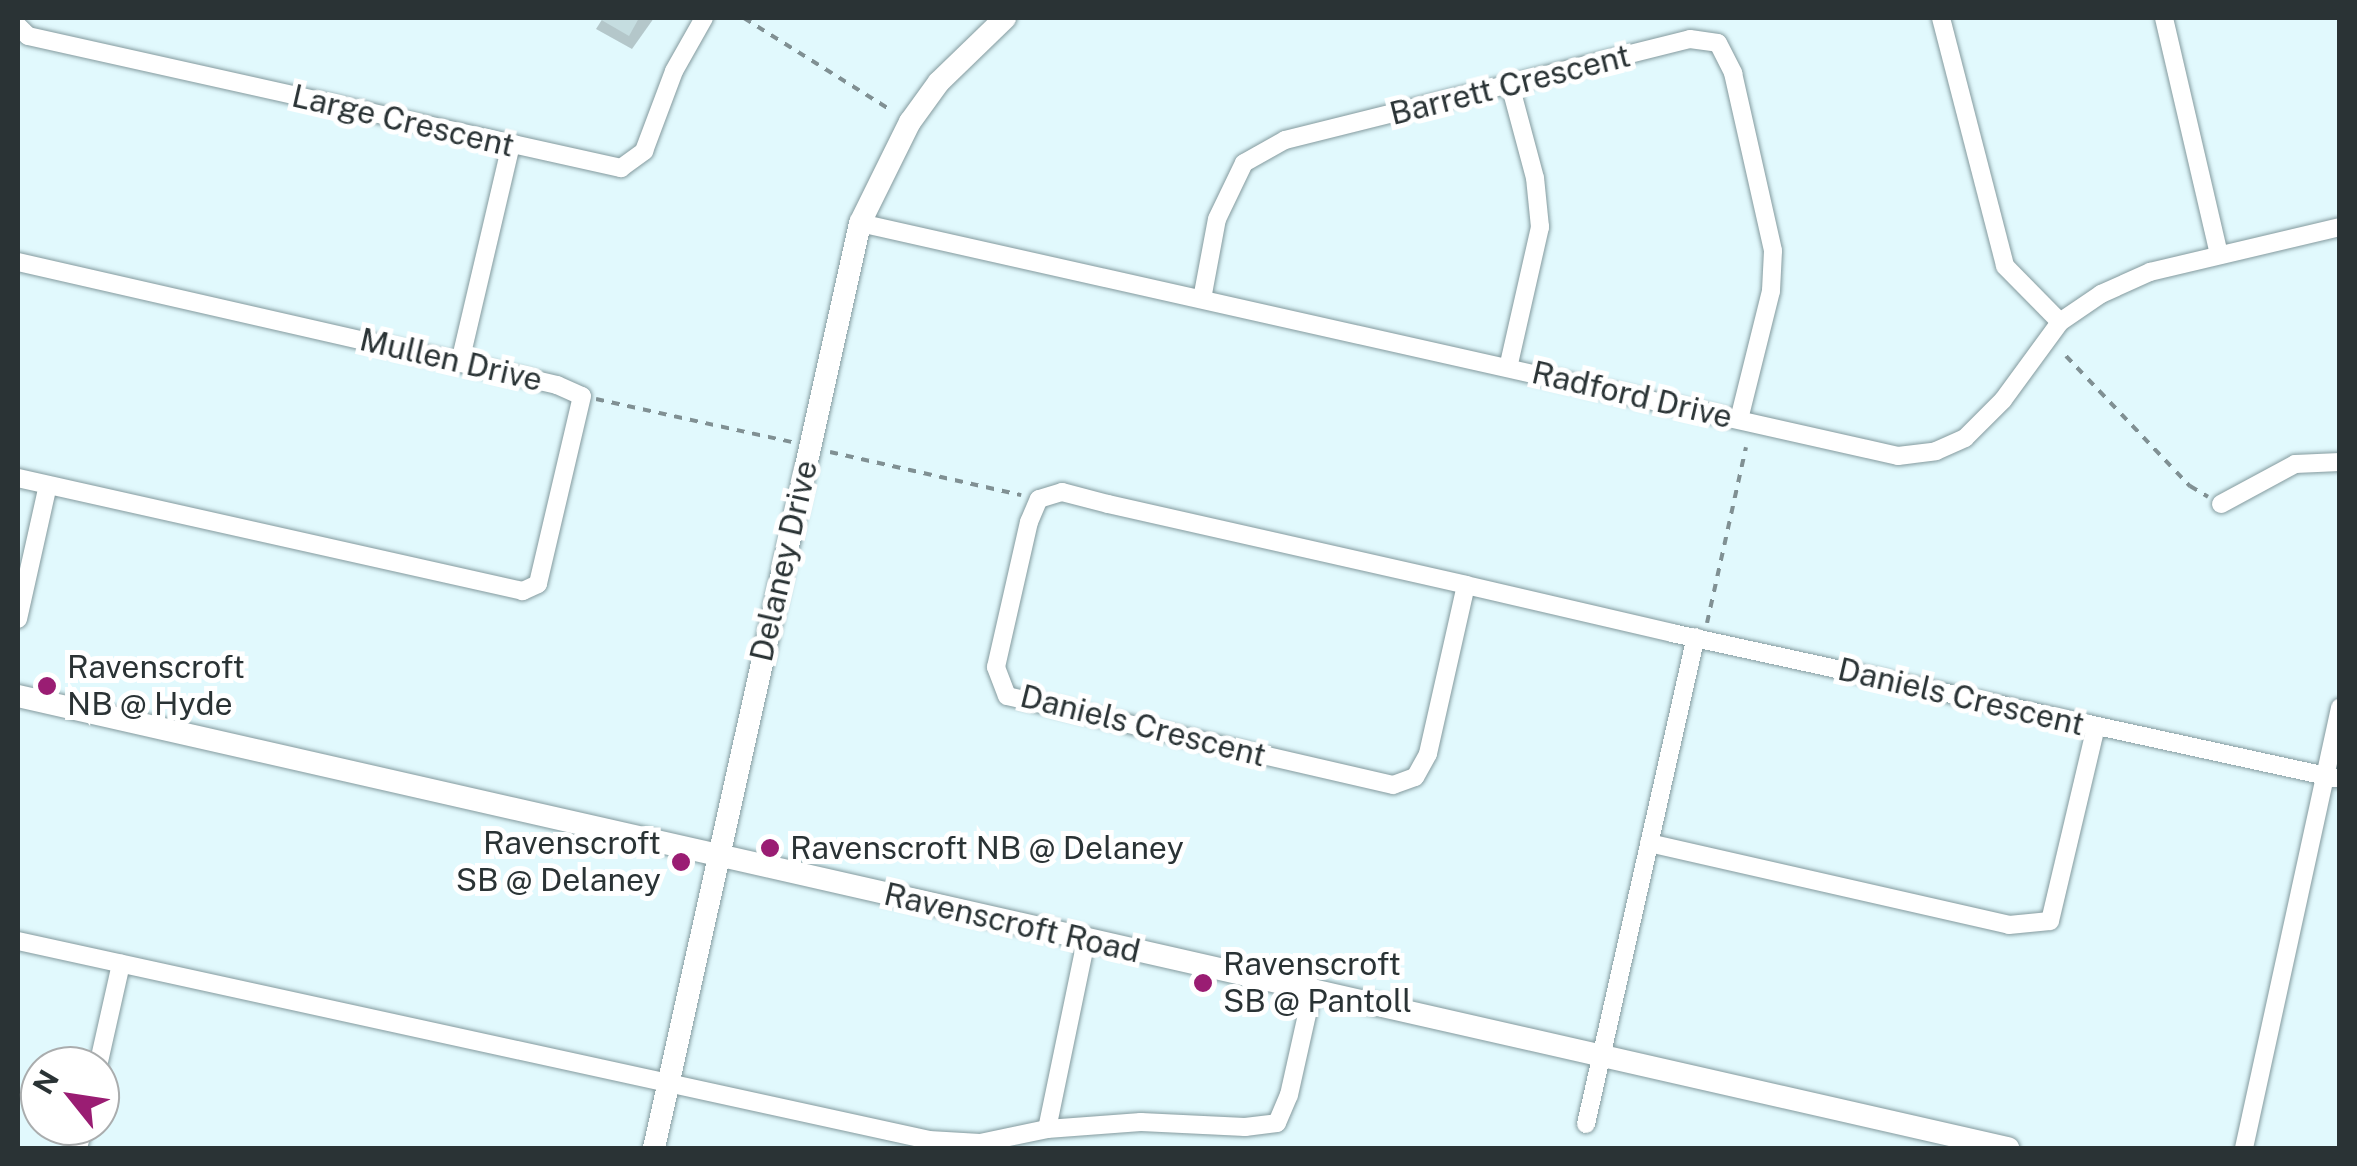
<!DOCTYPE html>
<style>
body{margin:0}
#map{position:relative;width:2357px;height:1166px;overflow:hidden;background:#e1f9fd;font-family:"Public Sans",sans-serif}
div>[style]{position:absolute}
.shadow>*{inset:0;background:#0003}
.building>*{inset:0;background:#c5dde0}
.path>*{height:4px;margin-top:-2px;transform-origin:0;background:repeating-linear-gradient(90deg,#809093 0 8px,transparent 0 16px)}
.roads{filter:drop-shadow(0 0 2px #849a9e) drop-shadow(0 0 2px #849a9e)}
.minor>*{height:18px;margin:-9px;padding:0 9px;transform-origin:9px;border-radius:9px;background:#fff}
.tertiary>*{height:22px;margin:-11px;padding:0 11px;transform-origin:11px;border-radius:11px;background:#fff}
.dots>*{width:28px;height:28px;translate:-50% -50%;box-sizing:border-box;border:5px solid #fff;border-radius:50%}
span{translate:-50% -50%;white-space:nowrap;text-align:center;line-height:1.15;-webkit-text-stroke:10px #fff;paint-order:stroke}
.street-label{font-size:32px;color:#2a3335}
.poi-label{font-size:32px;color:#2a3335}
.left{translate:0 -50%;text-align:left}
.right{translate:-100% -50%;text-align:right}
.frame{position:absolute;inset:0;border:20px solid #2a3335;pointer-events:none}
.north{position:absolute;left:20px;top:1046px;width:100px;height:100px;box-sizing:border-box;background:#fff;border:2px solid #aaadae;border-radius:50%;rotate:300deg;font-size:28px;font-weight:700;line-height:40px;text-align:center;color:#2a3335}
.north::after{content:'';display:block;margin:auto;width:35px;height:45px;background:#9a1d73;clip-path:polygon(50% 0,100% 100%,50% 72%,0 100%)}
</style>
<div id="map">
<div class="shadow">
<i style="clip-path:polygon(603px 18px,654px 18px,632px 49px,596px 29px)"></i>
</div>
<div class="building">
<i style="clip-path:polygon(598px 18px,639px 18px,629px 36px)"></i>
</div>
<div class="path">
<i style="left:744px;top:18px;width:175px;rotate:32.1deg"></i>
<i style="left:2066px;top:356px;width:180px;rotate:46.4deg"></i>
<i style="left:2190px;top:486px;width:21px;rotate:31deg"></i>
<i style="left:596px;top:399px;width:201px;rotate:12.4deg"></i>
<i style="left:830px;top:452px;width:196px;rotate:12.7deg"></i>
<i style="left:1707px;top:623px;width:180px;rotate:-77.5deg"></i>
</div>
<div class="roads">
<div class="minor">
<i style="left:1941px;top:18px;width:256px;rotate:75.5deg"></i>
<i style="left:2005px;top:266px;width:78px;rotate:45.5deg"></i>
<i style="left:2164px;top:18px;width:242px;rotate:76.9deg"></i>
<i style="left:18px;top:26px;width:14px;rotate:45deg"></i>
<i style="left:28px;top:36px;width:608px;rotate:12.55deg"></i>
<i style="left:621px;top:168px;width:29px;rotate:-36deg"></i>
<i style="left:644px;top:151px;width:85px;rotate:-69.4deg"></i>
<i style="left:674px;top:71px;width:61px;rotate:-60.5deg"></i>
<i style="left:860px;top:223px;width:1064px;rotate:12.65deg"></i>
<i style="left:1898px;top:456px;width:38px;rotate:-7deg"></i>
<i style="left:1936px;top:451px;width:32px;rotate:-24deg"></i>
<i style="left:1965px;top:438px;width:54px;rotate:-45deg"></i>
<i style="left:2003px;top:400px;width:97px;rotate:-53.8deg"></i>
<i style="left:2060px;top:322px;width:50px;rotate:-34.3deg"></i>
<i style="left:2101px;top:294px;width:54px;rotate:-24.2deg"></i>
<i style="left:2150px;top:272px;width:195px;rotate:-13.3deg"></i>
<i style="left:18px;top:262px;width:553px;rotate:12.85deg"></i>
<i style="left:557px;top:385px;width:27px;rotate:24deg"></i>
<i style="left:582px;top:396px;width:193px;rotate:103.2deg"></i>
<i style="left:538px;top:584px;width:17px;rotate:155deg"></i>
<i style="left:523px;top:591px;width:517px;rotate:-167.39deg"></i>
<i style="left:1202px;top:299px;width:81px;rotate:-79.4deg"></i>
<i style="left:1217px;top:219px;width:62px;rotate:-64.3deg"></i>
<i style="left:1244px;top:163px;width:47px;rotate:-29.3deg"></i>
<i style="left:1285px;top:140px;width:417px;rotate:-14deg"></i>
<i style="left:1690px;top:39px;width:28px;rotate:8deg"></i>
<i style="left:1718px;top:43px;width:34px;rotate:63deg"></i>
<i style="left:1733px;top:73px;width:182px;rotate:77.3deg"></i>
<i style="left:1773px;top:251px;width:40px;rotate:92.9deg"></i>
<i style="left:1771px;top:291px;width:132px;rotate:104deg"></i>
<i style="left:460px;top:362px;width:223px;rotate:-76.8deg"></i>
<i style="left:1508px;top:368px;width:145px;rotate:-77.2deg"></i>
<i style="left:1540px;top:227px;width:49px;rotate:-95.8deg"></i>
<i style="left:1535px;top:178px;width:96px;rotate:-105deg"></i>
<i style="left:2221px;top:504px;width:84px;rotate:-28.4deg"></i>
<i style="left:2295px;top:464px;width:45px;rotate:-2.5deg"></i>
<i style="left:1466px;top:585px;width:173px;rotate:102.7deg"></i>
<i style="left:1428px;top:754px;width:26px;rotate:119deg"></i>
<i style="left:1415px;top:777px;width:23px;rotate:160deg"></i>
<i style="left:1393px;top:785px;width:396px;rotate:-167deg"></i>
<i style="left:1007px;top:696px;width:31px;rotate:-111deg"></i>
<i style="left:996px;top:667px;width:149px;rotate:-77.2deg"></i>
<i style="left:1029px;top:522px;width:25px;rotate:-67deg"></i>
<i style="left:1039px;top:499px;width:24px;rotate:-17deg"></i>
<i style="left:1062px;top:492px;width:48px;rotate:14.6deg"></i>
<i style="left:1108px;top:504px;width:367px;rotate:12.7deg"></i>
<i style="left:1466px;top:585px;width:212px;rotate:13.1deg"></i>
<i style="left:1672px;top:633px;width:684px;rotate:12.33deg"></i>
<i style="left:18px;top:619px;width:137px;rotate:-77.4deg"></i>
<i style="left:1649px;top:843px;width:369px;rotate:12.8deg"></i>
<i style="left:2009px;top:925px;width:41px;rotate:-5.6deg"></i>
<i style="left:2050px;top:921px;width:199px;rotate:-76.7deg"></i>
<i style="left:18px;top:941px;width:932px;rotate:12.32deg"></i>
<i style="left:929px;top:1140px;width:51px;rotate:3.4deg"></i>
<i style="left:980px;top:1143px;width:68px;rotate:-11.8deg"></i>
<i style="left:1047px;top:1129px;width:94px;rotate:-4.3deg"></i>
<i style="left:1141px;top:1122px;width:104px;rotate:2.8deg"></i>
<i style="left:1245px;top:1127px;width:32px;rotate:-7deg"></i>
<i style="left:1277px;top:1123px;width:30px;rotate:-67deg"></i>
<i style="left:1289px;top:1095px;width:110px;rotate:-77.4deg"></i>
<i style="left:98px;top:1066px;width:105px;rotate:-77.3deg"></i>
<i style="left:1586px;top:1124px;width:499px;rotate:-77.3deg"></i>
<i style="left:1047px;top:1129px;width:192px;rotate:-78.3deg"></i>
<i style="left:78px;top:1148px;width:23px;rotate:-75deg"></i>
<i style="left:2244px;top:1148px;width:451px;rotate:-77.7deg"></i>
</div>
<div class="tertiary">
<i style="left:18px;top:696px;width:2041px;rotate:12.8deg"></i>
<i style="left:654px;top:1148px;width:948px;rotate:-77.44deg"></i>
<i style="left:860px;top:223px;width:113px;rotate:-63.7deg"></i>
<i style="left:910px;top:122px;width:49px;rotate:-54.1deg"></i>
<i style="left:939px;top:82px;width:92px;rotate:-44.1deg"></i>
</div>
</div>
<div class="dots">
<i style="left:47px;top:686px;background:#9a1d73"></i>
<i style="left:770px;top:848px;background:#9a1d73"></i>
<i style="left:681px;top:862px;background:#9a1d73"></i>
<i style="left:1203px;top:983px;background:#9a1d73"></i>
</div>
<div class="street-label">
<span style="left:1510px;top:85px;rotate:-14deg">Barrett Crescent</span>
<span style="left:403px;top:121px;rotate:13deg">Large Crescent</span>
<span style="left:451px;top:360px;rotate:13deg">Mullen Drive</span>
<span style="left:1632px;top:395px;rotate:13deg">Radford Drive</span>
<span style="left:784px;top:561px;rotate:-77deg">Delaney Drive</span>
<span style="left:1961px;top:697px;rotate:13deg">Daniels Crescent</span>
<span style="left:1143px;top:726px;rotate:14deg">Daniels Crescent</span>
<span style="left:1012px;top:923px;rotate:13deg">Ravenscroft Road</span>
</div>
<div class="poi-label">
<span class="left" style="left:67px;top:686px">Ravenscroft<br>NB @ Hyde</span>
<span class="right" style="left:661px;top:862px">Ravenscroft<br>SB @ Delaney</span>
<span class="left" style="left:790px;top:848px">Ravenscroft NB @ Delaney</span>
<span class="left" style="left:1223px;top:983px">Ravenscroft<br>SB @ Pantoll</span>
</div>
<div class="frame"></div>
<div class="north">N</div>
</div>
